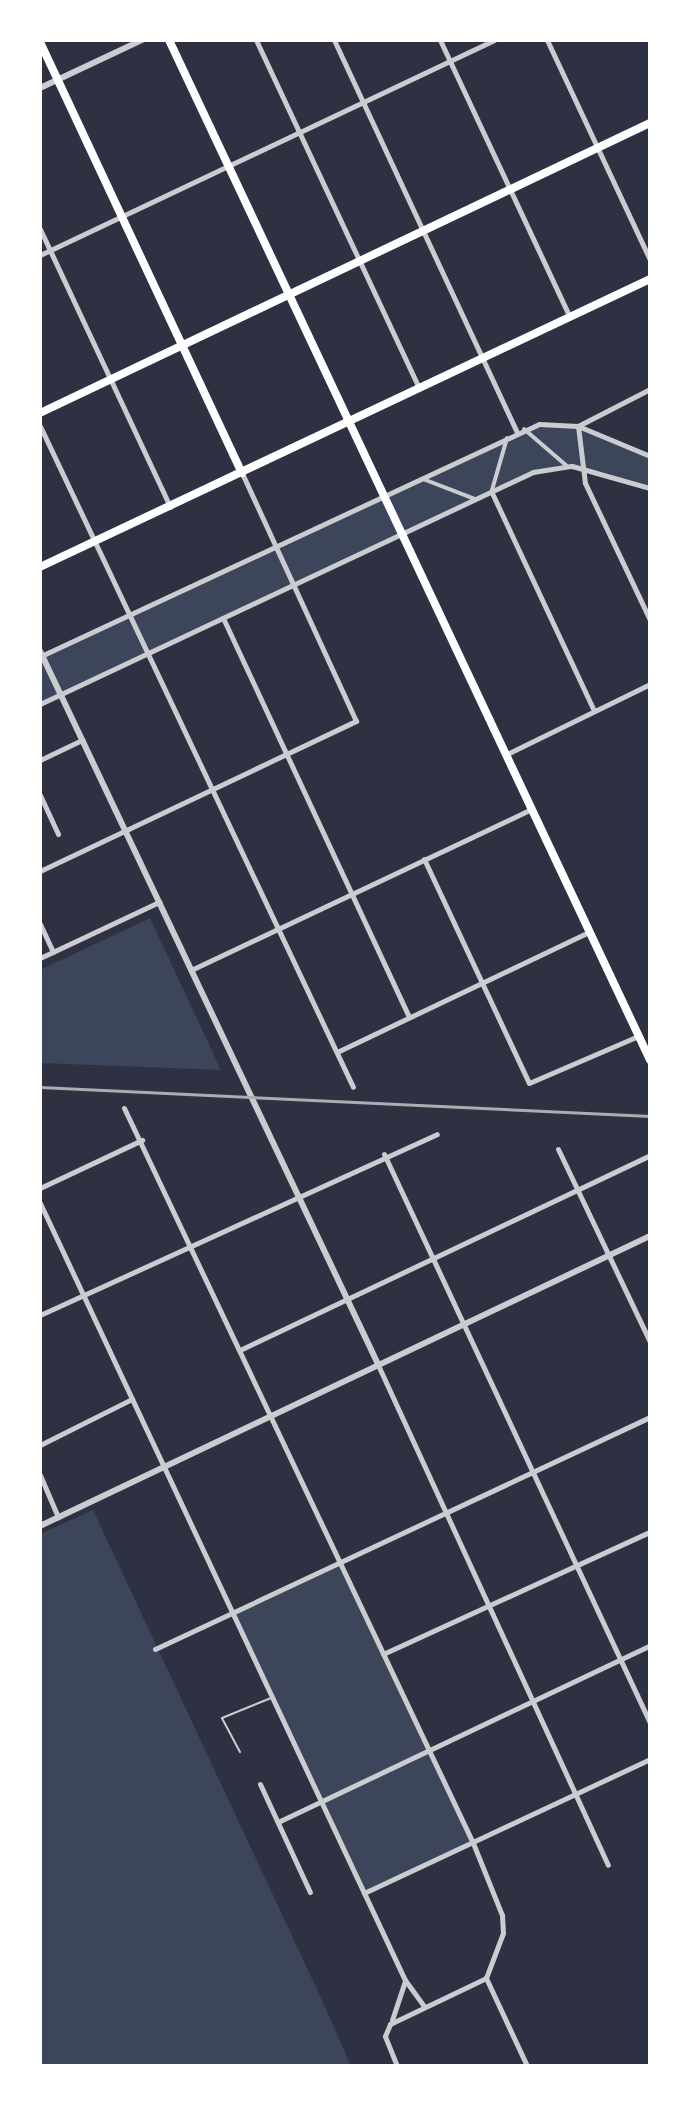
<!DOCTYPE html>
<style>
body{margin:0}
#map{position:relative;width:690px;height:2106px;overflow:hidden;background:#2d3142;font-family:Commissioner,sans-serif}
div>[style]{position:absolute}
.green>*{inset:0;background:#3c4559}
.service>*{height:2px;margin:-1px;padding:0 1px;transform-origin:1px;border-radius:1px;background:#caccd0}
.pedestrian>*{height:4px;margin:-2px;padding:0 2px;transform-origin:2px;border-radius:2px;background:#caccd0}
.minor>*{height:5px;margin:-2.5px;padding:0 2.5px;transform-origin:2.5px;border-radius:2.5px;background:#caccd0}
.tertiary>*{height:6px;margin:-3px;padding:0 3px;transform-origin:3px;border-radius:3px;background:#caccd0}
.primary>*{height:8px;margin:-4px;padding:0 4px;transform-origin:4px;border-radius:4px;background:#fff}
.rail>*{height:3px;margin:-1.5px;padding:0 1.5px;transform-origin:1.5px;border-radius:1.5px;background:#abadb3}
span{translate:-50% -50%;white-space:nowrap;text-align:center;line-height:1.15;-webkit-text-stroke:7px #fff;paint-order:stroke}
.frame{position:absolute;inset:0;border:42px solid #fff;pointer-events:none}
</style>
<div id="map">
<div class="green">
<i style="clip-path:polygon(539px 424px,578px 426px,650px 456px,650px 488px,601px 471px,544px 469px,40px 704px,40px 657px)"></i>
<i style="clip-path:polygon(150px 918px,221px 1070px,40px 1063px,40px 970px)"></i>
<i style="clip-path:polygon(93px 1510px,322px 2000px,351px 2066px,40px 2066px,40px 1534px)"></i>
<i style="clip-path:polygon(341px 1561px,473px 1843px,364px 1893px,231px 1611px)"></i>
</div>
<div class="service">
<i style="left:240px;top:1752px;width:38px;rotate:-118deg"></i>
<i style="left:222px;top:1718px;width:53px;rotate:-22.2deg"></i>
</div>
<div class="pedestrian">
<i style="left:524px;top:429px;width:57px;rotate:40.7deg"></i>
<i style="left:423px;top:479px;width:56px;rotate:21deg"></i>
<i style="left:492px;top:490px;width:54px;rotate:-73.9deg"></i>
</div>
<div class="minor">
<i style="left:256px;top:40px;width:384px;rotate:64.9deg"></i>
<i style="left:334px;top:40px;width:433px;rotate:65deg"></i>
<i style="left:440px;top:40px;width:306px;rotate:64.9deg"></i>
<i style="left:547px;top:40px;width:243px;rotate:64.9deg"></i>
<i style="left:40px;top:229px;width:307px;rotate:64.9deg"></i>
<i style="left:40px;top:255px;width:502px;rotate:-25.34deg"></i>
<i style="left:650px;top:389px;width:81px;rotate:152.8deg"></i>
<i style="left:578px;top:426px;width:57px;rotate:83deg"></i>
<i style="left:585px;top:483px;width:152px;rotate:64.6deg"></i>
<i style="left:40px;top:426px;width:731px;rotate:64.66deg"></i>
<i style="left:492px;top:493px;width:238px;rotate:64.9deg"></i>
<i style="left:223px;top:618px;width:439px;rotate:65deg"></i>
<i style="left:41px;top:656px;width:549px;rotate:-24.98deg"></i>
<i style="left:539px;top:424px;width:39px;rotate:3deg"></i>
<i style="left:578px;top:426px;width:78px;rotate:22.6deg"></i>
<i style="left:40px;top:704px;width:545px;rotate:-25.2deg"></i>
<i style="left:533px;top:472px;width:39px;rotate:-9deg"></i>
<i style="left:572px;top:466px;width:81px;rotate:15.8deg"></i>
<i style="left:505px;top:755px;width:161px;rotate:-26.1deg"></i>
<i style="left:40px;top:760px;width:47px;rotate:-25.5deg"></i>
<i style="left:40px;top:795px;width:43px;rotate:65.2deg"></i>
<i style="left:424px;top:859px;width:247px;rotate:64.9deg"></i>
<i style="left:529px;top:1083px;width:119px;rotate:-23.3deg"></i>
<i style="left:40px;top:871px;width:350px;rotate:-25.4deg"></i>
<i style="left:356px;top:721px;width:273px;rotate:-114.7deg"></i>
<i style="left:40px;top:924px;width:31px;rotate:65deg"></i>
<i style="left:40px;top:958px;width:132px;rotate:-25.2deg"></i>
<i style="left:191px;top:970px;width:376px;rotate:-25.3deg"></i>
<i style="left:337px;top:1052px;width:279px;rotate:-25.5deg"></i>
<i style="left:124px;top:1108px;width:814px;rotate:64.6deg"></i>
<i style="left:473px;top:1843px;width:78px;rotate:68.1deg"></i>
<i style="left:502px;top:1915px;width:18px;rotate:87deg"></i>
<i style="left:503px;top:1933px;width:48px;rotate:110.7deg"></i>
<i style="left:558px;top:1149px;width:214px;rotate:64.5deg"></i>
<i style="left:384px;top:1154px;width:628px;rotate:64.94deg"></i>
<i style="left:40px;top:1188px;width:113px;rotate:-25.2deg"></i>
<i style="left:40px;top:1203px;width:858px;rotate:64.84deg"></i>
<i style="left:405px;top:1980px;width:32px;rotate:54deg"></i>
<i style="left:40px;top:1315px;width:436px;rotate:-24.5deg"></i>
<i style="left:242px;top:1349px;width:452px;rotate:-25.4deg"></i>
<i style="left:378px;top:1365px;width:550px;rotate:65.3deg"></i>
<i style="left:40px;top:1445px;width:103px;rotate:-26.6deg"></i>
<i style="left:40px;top:1475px;width:46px;rotate:66.8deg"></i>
<i style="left:155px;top:1649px;width:547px;rotate:-25.11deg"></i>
<i style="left:383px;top:1654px;width:294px;rotate:-24.6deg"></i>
<i style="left:260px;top:1784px;width:119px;rotate:65.2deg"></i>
<i style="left:280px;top:1821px;width:410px;rotate:-25.4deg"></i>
<i style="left:364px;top:1893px;width:316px;rotate:-25.1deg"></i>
<i style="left:486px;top:1978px;width:97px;rotate:65deg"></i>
<i style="left:392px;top:2020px;width:41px;rotate:-71.6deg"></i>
<i style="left:397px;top:2066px;width:32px;rotate:-112deg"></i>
<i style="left:385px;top:2036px;width:13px;rotate:-67deg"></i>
<i style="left:390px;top:2024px;width:106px;rotate:-25.6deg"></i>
</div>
<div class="tertiary">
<i style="left:40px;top:88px;width:113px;rotate:-25.2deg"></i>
<i style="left:40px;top:651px;width:789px;rotate:64.64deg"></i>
<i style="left:40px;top:1526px;width:675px;rotate:-25.43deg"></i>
</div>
<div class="primary">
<i style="left:169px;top:40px;width:1128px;rotate:64.75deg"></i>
<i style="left:40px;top:42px;width:476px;rotate:64.9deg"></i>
<i style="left:40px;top:413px;width:675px;rotate:-25.43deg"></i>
<i style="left:40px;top:567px;width:675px;rotate:-25.27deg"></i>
</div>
<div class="rail">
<i style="left:40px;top:1087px;width:611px;rotate:2.72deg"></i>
</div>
<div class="frame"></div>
</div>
